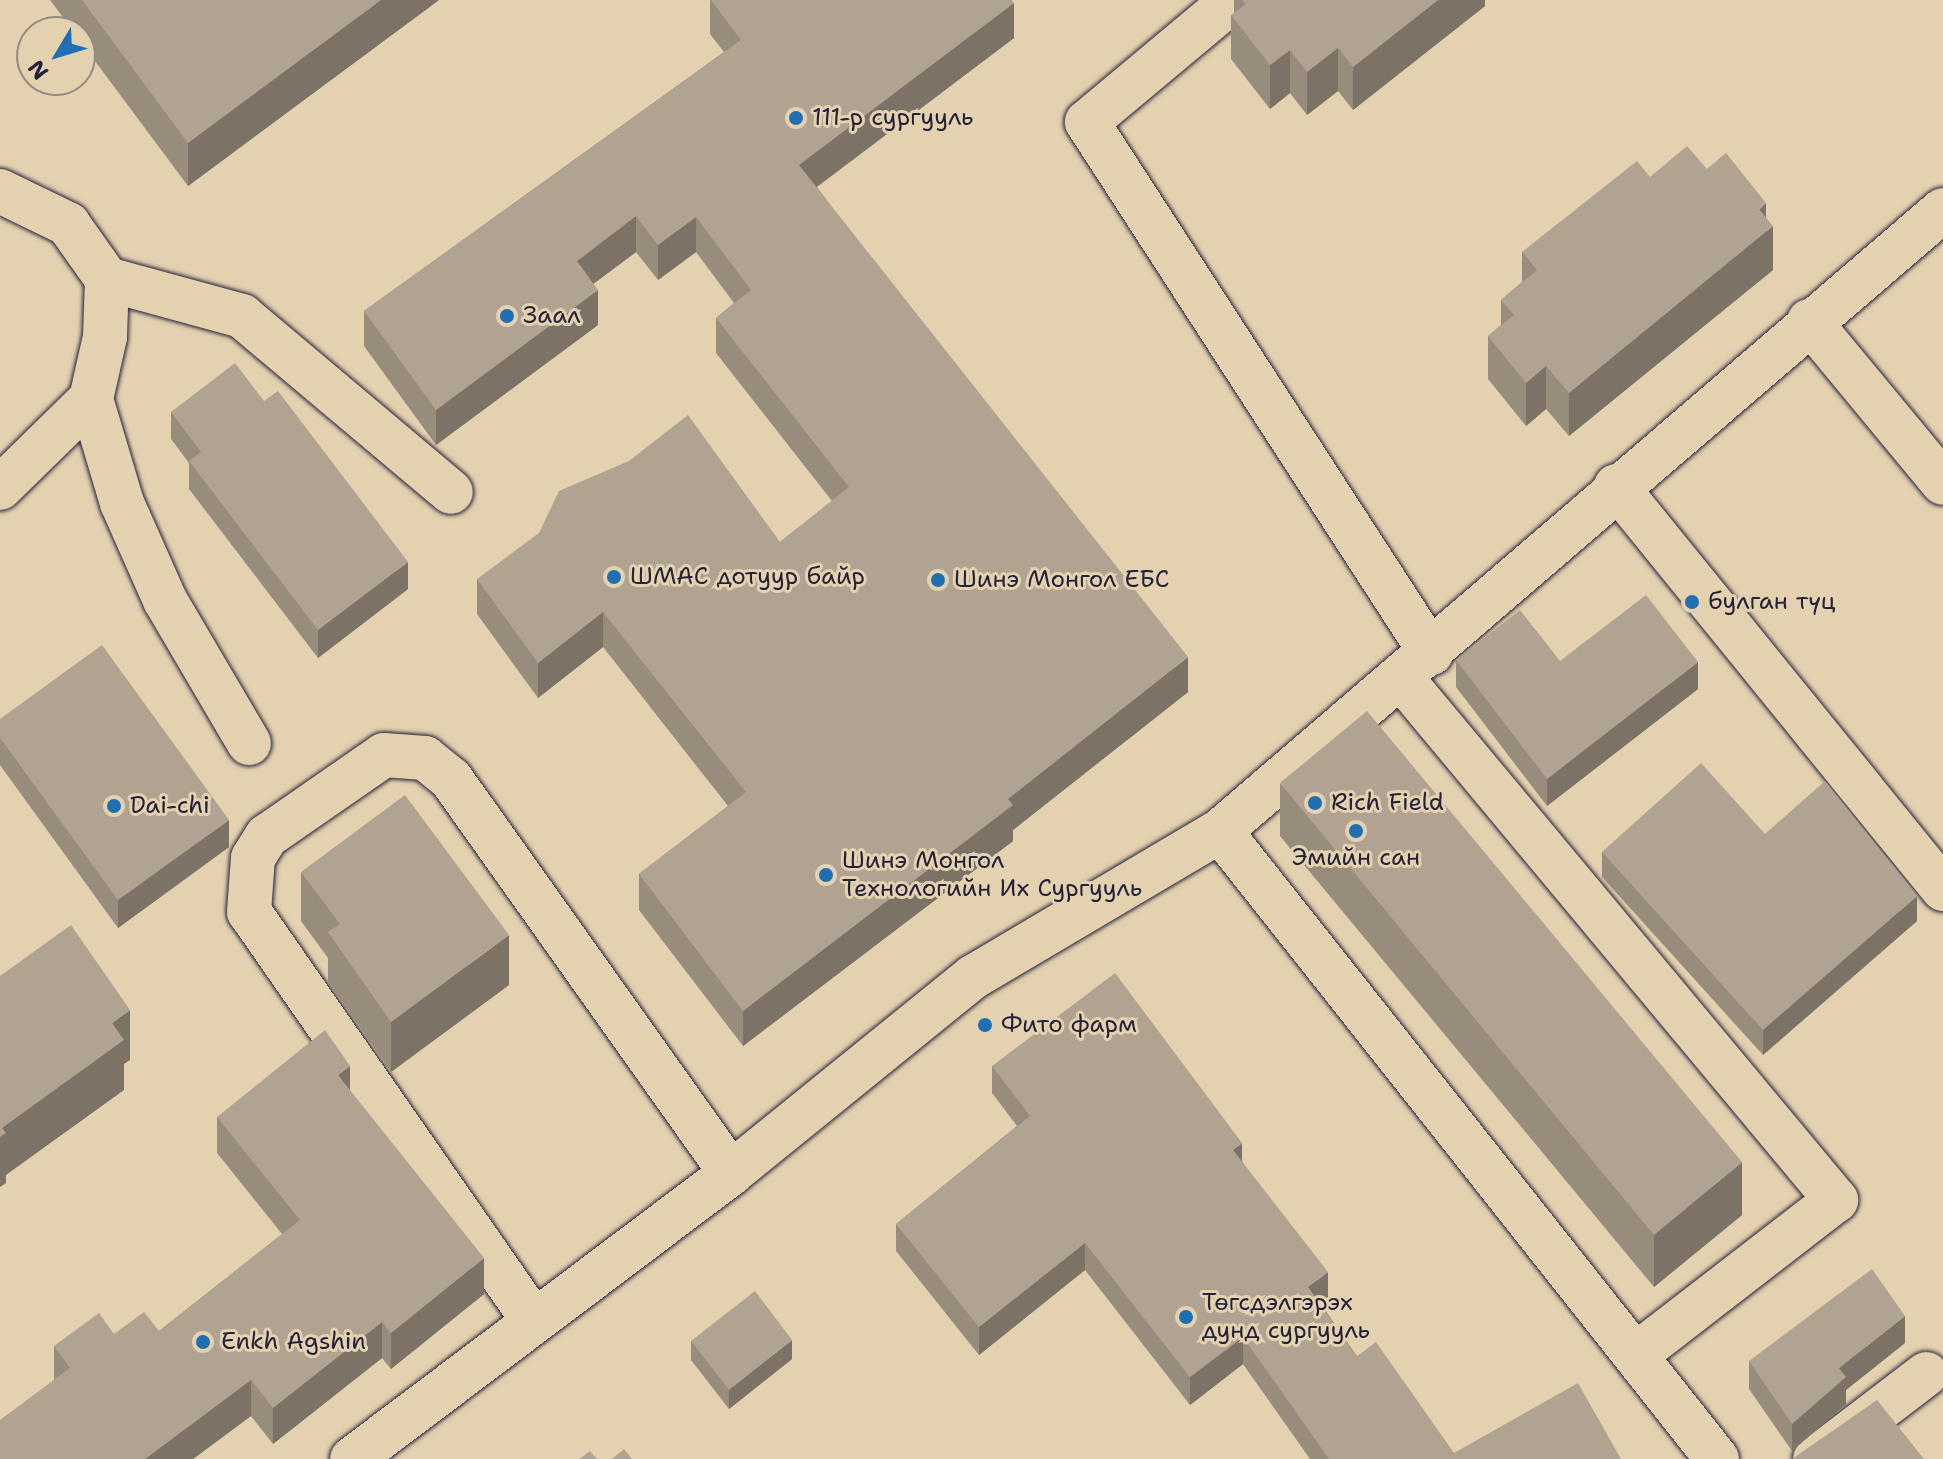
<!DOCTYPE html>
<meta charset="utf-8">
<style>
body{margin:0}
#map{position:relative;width:1943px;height:1459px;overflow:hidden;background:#e4d1af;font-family:"Shantell Sans",sans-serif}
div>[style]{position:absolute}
.roads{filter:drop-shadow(0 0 2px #22223b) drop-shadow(0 0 2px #22223b)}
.pedestrian>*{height:44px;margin:-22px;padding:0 22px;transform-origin:22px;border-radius:22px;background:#e4d1af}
.minor>*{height:44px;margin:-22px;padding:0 22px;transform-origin:22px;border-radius:22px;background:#e4d1af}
.wall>*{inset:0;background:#988c7d}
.shaded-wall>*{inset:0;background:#7c7266}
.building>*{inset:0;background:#b1a391}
.dots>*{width:22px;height:22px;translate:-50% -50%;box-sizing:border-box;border:4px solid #e4d1af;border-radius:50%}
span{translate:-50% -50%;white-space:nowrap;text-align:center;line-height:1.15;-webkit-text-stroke:6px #e4d1af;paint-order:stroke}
.poi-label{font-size:24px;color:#22223b}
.left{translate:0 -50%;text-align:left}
.north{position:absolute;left:16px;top:16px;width:80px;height:80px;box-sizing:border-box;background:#e4d1af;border:2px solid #968b81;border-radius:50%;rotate:232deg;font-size:22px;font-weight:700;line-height:32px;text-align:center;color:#22223b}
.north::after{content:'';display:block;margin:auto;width:28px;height:36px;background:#1f6fb2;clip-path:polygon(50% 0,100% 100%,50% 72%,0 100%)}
</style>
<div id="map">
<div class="roads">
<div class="pedestrian">
<i style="left:1087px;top:122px;width:190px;rotate:-39.9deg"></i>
</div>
<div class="minor">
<i style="left:1087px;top:122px;width:633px;rotate:57.06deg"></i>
<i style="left:0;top:191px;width:76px;rotate:25.9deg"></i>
<i style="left:68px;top:224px;width:67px;rotate:54.7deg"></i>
<i style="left:107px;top:279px;width:58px;rotate:92deg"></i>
<i style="left:105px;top:337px;width:64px;rotate:102.7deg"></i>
<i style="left:91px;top:399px;width:109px;rotate:73.4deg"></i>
<i style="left:122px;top:503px;width:106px;rotate:66.1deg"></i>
<i style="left:165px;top:600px;width:166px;rotate:59.6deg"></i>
<i style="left:107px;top:279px;width:140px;rotate:15.3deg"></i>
<i style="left:242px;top:316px;width:273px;rotate:40.1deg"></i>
<i style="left:1809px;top:321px;width:210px;rotate:50.4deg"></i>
<i style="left:1616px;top:486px;width:519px;rotate:50.94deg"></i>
<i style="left:0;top:488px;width:127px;rotate:-44.4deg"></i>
<i style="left:1403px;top:680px;width:677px;rotate:50.22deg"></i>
<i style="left:1836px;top:1200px;width:250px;rotate:142.3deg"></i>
<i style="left:1220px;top:831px;width:801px;rotate:51.64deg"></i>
<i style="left:533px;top:1320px;width:497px;rotate:-124.8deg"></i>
<i style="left:249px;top:912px;width:54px;rotate:-85.8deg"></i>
<i style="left:253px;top:858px;width:26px;rotate:-58deg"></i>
<i style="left:267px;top:836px;width:142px;rotate:-34.7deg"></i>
<i style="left:384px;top:755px;width:41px;rotate:4.2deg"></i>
<i style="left:425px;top:758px;width:33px;rotate:39deg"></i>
<i style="left:451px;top:779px;width:483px;rotate:54.6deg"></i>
<i style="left:352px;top:1459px;width:475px;rotate:-37deg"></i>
<i style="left:731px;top:1173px;width:311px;rotate:-39deg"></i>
<i style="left:973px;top:977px;width:287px;rotate:-30.6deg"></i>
<i style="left:1220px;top:831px;width:953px;rotate:-40.66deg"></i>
<i style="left:1815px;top:1459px;width:140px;rotate:-37.4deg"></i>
</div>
</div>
<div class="wall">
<i style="clip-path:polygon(50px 0,439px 0,188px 186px,80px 41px,80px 32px,74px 32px)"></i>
<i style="clip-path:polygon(710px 0,1012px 0,1014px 38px,817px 187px,1188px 692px,1013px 830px,1013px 841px,743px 1046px,639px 910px,639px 874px,728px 806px,603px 647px,538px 698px,477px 614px,477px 579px,780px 542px,832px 501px,716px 353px,716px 318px,734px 303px,696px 252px,658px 280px,636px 252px,593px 284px,598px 325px,436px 445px,364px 346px,364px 311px,724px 52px,710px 34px)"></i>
<i style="clip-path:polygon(1234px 0,1485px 0,1485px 6px,1353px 110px,1338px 91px,1307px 115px,1290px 93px,1270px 109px,1231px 59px,1231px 15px,1234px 14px)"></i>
<i style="clip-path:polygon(1707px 169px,1766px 218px,1773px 270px,1569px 436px,1546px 409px,1526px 426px,1488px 379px,1488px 336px,1501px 325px,1501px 300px,1522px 282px,1522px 252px,1650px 177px)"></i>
<i style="clip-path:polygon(264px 401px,408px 589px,318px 658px,189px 489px,189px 463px,171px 439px,171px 412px)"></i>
<i style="clip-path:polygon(1456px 660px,1560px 661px,1698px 689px,1547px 806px,1456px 687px)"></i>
<i style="clip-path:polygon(0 719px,229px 847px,118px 928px,0 765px)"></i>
<i style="clip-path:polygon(1280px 783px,1742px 1215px,1654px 1287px,1280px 836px)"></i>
<i style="clip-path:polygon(1765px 834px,1917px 921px,1763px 1055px,1602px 877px,1602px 852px)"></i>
<i style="clip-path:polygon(301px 872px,509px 985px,391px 1072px,328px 982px,328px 958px,301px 921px)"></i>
<i style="clip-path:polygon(992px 1066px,1242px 1161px,1328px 1299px,1321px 1304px,1357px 1356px,1454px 1453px,1621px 1459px,1310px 1459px,1243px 1364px,1190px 1405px,1085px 1270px,979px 1355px,896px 1251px,896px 1224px,1017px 1126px,992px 1093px)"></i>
<i style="clip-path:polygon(350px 1091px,484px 1294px,391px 1369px,382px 1358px,273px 1444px,251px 1416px,193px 1459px,0 1459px,54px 1380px,54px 1346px,159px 1331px,282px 1234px,217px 1153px,217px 1117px)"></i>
<i style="clip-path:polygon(691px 1341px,792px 1359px,729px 1409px,691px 1360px)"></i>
<i style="clip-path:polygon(1905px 1343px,1846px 1390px,1846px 1404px,1792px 1451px,1749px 1389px,1749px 1361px)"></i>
</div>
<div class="shaded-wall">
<i style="clip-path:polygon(381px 0,439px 0,188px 186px,188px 143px)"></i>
<i style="clip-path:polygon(1438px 0,1485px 0,1485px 6px,1353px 110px,1353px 67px)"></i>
<i style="clip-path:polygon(1014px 3px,1014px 38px,799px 200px,799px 165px)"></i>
<i style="clip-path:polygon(1338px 48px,1338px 91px,1307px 115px,1307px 72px)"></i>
<i style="clip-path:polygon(1290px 50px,1290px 93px,1270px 109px,1270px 65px)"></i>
<i style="clip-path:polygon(1766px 203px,1766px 232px,1773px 226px,1773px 270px,1569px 436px,1569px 393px)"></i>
<i style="clip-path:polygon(636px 216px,636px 252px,577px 296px,577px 261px)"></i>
<i style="clip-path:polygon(696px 217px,696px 252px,658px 280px,658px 245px)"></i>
<i style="clip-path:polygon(598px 290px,598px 325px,436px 445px,436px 410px)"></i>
<i style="clip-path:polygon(1546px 366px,1546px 409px,1526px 426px,1526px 383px)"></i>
<i style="clip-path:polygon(408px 562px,408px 589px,318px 658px,318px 630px)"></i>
<i style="clip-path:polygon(603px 612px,603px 647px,538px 698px,538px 663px)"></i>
<i style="clip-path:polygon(1188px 657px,1188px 692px,1013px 830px,1013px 841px,743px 1046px,743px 1011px,1008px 799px)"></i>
<i style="clip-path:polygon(1698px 662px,1698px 689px,1547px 806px,1547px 779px)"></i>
<i style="clip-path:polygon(229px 820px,229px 847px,118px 928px,118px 900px)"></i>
<i style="clip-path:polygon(1917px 896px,1917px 921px,1763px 1055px,1763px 1030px)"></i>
<i style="clip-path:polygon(509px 935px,509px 985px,391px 1072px,391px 1022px)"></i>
<i style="clip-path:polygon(130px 1010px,130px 1060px,124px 1064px,124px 1090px,6px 1175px,6px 1183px,0 1187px,0 1137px,2px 1128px,112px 1023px)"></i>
<i style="clip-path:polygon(350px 1066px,350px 1102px,338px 1075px)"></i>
<i style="clip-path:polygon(1242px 1143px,1242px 1170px,1233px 1150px)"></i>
<i style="clip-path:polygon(1742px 1162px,1742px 1215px,1654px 1287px,1654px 1235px)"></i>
<i style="clip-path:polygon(1085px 1243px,1085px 1270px,979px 1355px,979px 1327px)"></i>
<i style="clip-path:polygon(484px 1258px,484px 1294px,391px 1369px,391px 1333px)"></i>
<i style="clip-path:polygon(1328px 1272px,1328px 1299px,1308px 1314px,1308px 1287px)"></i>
<i style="clip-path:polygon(1905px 1316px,1905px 1343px,1846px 1390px,1846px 1404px,1792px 1451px,1792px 1424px,1839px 1368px)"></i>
<i style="clip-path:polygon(382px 1322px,382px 1358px,273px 1444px,273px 1408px)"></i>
<i style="clip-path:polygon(1243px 1337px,1243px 1364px,1190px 1405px,1190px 1377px)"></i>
<i style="clip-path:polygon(792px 1340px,792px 1359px,729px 1409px,729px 1390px)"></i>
<i style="clip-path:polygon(251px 1380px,251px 1416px,193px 1459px,145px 1459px)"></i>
</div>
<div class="building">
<i style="clip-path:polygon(82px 0,381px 0,188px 143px)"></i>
<i style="clip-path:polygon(711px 0,1012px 0,1014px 3px,799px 165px,1188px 657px,1008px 799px,1013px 805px,743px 1011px,639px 874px,746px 792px,603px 612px,538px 663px,477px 579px,539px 533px,559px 491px,629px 461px,688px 415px,780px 542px,849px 487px,716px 318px,751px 290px,696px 217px,658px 245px,636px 216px,577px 261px,598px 290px,436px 410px,364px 311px,741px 40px)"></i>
<i style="clip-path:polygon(1242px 0,1438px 0,1353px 67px,1338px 48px,1307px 72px,1290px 50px,1270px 65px,1231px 15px,1246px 4px)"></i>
<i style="clip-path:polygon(1687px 146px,1707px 169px,1726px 153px,1766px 203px,1759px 209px,1773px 226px,1569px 393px,1546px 366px,1526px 383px,1488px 336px,1514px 315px,1501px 300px,1537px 270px,1522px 252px,1637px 161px,1650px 177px)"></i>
<i style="clip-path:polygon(235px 363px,264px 401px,278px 391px,408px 562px,318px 630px,189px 461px,201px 452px,171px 412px)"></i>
<i style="clip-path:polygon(1646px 595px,1698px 662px,1547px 779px,1456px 660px,1520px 610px,1560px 661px)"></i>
<i style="clip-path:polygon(102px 645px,229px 820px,118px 900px,0 738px,0 719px)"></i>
<i style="clip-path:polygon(1367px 711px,1742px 1162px,1654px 1235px,1280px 783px)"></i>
<i style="clip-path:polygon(1701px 763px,1765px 834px,1825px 781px,1917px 896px,1763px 1030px,1602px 852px)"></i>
<i style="clip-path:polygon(405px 795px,509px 935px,391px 1022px,328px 932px,340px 924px,301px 872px)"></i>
<i style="clip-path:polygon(71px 925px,130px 1010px,112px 1023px,124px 1040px,2px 1128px,6px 1133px,0 1137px,0 976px)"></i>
<i style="clip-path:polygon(1115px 973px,1242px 1143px,1233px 1150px,1328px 1272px,1308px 1287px,1357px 1356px,1376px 1342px,1454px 1453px,1578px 1383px,1621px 1459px,1329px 1459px,1243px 1337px,1190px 1377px,1085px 1243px,979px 1327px,896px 1224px,1030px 1116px,992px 1066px)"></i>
<i style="clip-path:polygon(325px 1030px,350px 1066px,338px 1075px,484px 1258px,391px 1333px,382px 1322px,273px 1408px,251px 1380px,145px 1459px,0 1459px,0 1420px,70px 1368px,54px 1346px,99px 1313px,114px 1334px,144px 1312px,159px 1331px,300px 1220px,217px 1117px)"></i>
<i style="clip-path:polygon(1872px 1269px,1905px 1316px,1839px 1368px,1846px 1377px,1792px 1424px,1749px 1361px)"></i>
<i style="clip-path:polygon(755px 1291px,792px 1340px,729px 1390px,691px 1341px)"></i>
<i style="clip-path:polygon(1877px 1400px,1924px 1459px,1792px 1459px)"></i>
<i style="clip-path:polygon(624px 1449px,632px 1459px,612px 1459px)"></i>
<i style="clip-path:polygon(590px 1451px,597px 1459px,579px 1459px)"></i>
</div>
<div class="dots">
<i style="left:796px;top:118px;background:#1f6fb2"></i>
<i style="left:507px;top:316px;background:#1f6fb2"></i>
<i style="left:614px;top:577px;background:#1f6fb2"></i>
<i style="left:938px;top:580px;background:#1f6fb2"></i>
<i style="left:1692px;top:602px;background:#1f6fb2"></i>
<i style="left:1315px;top:803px;background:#1f6fb2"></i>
<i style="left:114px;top:806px;background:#1f6fb2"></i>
<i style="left:1356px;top:831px;background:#1f6fb2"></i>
<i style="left:826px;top:875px;background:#1f6fb2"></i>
<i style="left:985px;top:1025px;background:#1f6fb2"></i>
<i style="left:1186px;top:1317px;background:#1f6fb2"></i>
<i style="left:203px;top:1342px;background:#1f6fb2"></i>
</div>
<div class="poi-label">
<span class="left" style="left:812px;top:118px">111-р сургууль</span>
<span class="left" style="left:523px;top:316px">Заал</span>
<span class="left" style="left:630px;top:577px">ШМАС дотуур байр</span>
<span class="left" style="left:954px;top:580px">Шинэ Монгол ЕБС</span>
<span class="left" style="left:1708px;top:602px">булган түц</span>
<span class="left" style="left:1331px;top:803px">Rich Field</span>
<span class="left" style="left:130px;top:806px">Dai-chi</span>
<span style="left:1356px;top:858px">Эмийн сан</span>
<span class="left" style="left:842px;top:875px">Шинэ Монгол<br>Технологийн Их Сургууль</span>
<span class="left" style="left:1001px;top:1025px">Фито фарм</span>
<span class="left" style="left:1202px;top:1317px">Төгсдэлгэрэх<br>дунд сургууль</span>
<span class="left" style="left:221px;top:1342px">Enkh Agshin</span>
</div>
<div class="north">N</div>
</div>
